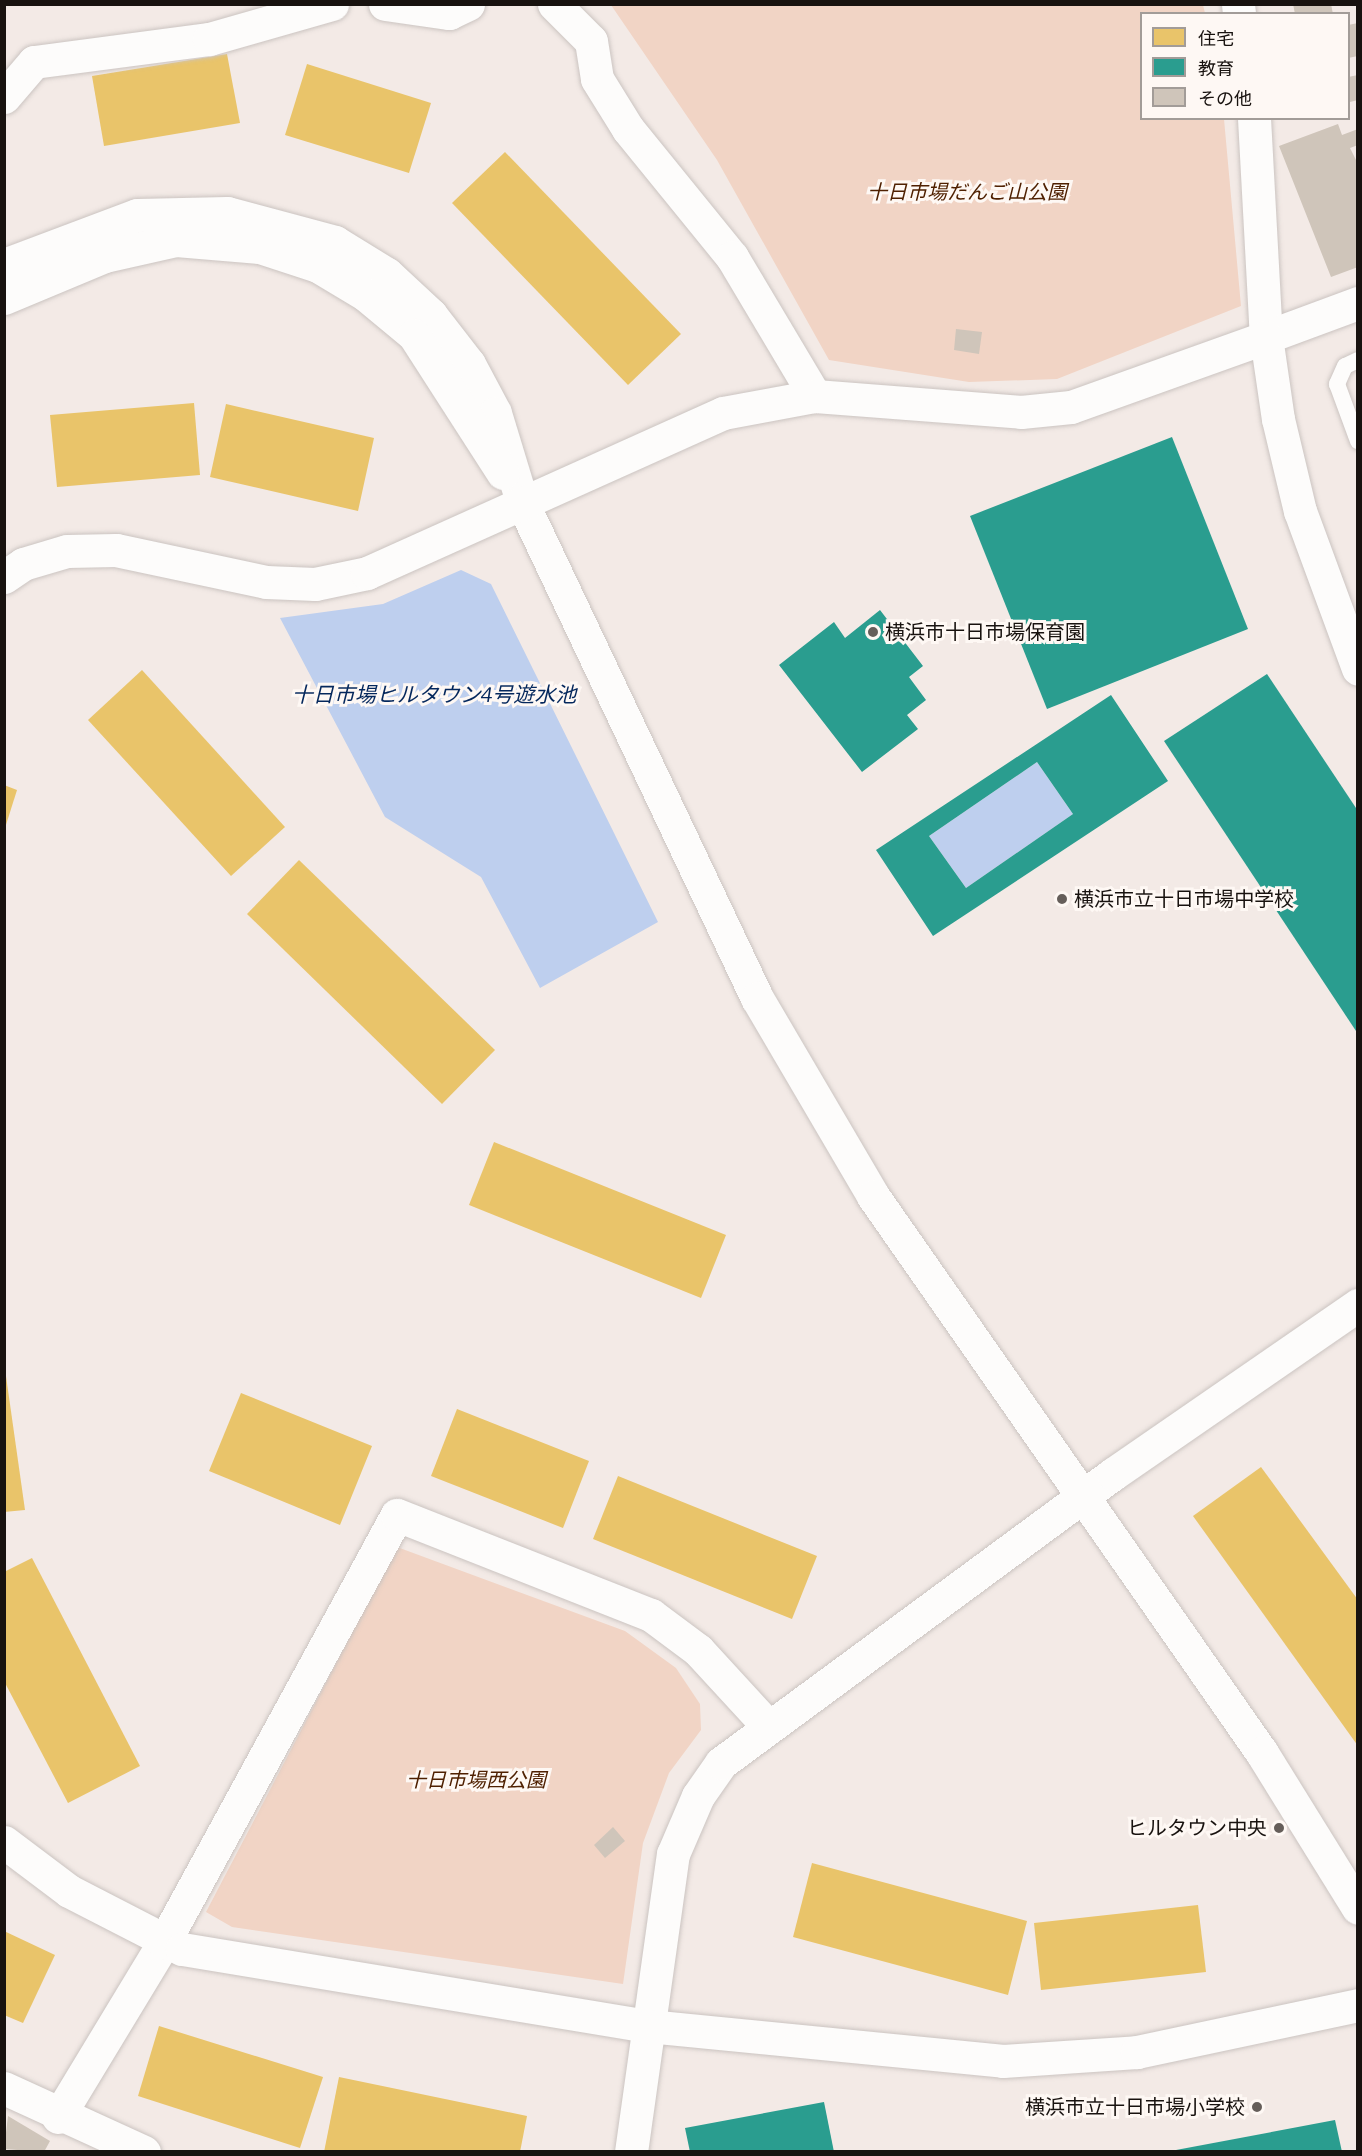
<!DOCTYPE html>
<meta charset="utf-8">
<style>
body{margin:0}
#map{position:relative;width:1362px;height:2156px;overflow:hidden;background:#f3eae6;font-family:Bitter,"Noto Sans JP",serif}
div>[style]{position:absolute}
.green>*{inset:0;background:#f1d4c5}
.water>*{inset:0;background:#becfee}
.homes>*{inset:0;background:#e9c46a}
.schools>*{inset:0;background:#2a9d8f}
.building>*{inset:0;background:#cfc5ba}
.roads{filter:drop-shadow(0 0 2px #cbc4c1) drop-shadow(0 0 2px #cbc4c1)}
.lane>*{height:16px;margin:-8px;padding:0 8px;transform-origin:8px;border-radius:8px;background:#fdfcfb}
.street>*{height:33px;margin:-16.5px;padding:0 16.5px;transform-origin:16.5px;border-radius:16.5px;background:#fdfcfb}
.secondary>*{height:33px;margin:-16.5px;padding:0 16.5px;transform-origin:16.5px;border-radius:16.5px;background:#fdfcfb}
.dots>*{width:16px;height:16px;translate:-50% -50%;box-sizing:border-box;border:3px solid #fef8f4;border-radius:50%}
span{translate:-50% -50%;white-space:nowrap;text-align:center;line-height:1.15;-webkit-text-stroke:6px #fef8f4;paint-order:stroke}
.park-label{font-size:20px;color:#4f2001;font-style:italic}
.poi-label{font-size:20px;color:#18120f}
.left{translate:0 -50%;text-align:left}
.right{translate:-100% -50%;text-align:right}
.water-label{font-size:21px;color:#04275c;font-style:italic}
.frame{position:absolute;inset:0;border:6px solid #18120f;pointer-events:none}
.legend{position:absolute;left:1140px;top:12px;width:210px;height:108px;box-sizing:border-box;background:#fef8f4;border:2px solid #a29c98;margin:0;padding:8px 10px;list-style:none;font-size:18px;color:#18120f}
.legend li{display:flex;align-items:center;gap:12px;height:30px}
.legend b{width:30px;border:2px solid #a29c98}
</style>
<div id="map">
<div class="green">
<i style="clip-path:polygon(611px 5px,1203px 5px,1205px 13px,1142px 14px,1142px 118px,1224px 119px,1241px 306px,1057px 379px,969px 382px,829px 360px,717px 160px)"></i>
<i style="clip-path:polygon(397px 1547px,625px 1631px,676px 1668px,700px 1704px,701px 1730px,669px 1773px,643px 1843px,623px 1984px,232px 1927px,206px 1912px)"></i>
</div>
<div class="water">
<i style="clip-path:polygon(461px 570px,491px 584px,658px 922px,540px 988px,481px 877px,385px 817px,280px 618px,383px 604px)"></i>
<i style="clip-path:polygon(1037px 762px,1073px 814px,966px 888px,929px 836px)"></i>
</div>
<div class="homes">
<i style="clip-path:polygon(227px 54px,240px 123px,104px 146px,92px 76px)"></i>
<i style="clip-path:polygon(307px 64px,431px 103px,409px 173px,285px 135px)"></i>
<i style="clip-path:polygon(505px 152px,681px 334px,628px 385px,452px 203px)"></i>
<i style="clip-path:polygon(194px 403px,200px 475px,57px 487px,50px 415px)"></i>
<i style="clip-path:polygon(226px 404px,374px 438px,358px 511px,210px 477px)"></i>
<i style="clip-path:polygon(142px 670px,285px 827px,231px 876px,88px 720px)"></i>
<i style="clip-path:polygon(4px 785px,17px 790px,5px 828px,4px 827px)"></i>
<i style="clip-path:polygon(299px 860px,495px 1050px,442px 1104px,247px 914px)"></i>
<i style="clip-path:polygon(494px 1142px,726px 1235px,701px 1298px,469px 1205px)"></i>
<i style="clip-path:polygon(4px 1362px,25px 1510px,4px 1512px)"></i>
<i style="clip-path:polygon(241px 1393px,372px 1446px,340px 1525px,209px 1471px)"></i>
<i style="clip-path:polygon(457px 1409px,589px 1461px,563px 1528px,431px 1476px)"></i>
<i style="clip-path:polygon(1261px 1467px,1358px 1600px,1358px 1746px,1193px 1516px)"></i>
<i style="clip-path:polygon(618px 1476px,817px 1556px,792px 1619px,593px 1539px)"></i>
<i style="clip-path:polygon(32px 1558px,140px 1766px,68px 1803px,4px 1681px,4px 1572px)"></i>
<i style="clip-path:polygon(812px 1863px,1027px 1921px,1008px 1995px,793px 1937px)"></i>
<i style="clip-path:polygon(1198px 1905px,1206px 1972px,1041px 1990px,1034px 1923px)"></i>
<i style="clip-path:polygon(4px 1931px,55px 1955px,23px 2023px,4px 2015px)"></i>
<i style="clip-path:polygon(159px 2026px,323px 2077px,300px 2148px,138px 2096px)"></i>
<i style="clip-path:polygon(339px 2077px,527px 2116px,520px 2152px,324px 2152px)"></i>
</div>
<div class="schools">
<i style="clip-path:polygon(1172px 437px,1248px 629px,1047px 709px,970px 516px)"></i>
<i style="clip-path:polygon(880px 610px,923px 666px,909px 677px,926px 700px,907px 715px,918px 729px,862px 772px,779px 665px,834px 622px,845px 638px)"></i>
<i style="clip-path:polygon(1267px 674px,1358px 811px,1358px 1034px,1164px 741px)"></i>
<i style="clip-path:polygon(evenodd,1111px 695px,1168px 781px,933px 936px,876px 850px,1111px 695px,1037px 762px,1073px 814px,966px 888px,929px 836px,1037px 762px)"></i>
<i style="clip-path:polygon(824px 2102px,834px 2152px,690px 2152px,685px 2128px)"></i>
<i style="clip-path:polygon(1335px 2120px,1342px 2152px,1176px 2152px,1176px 2150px)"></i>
</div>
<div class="building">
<i style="clip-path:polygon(1293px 4px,1331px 4px,1333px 14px,1295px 14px)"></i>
<i style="clip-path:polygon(1358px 23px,1358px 56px,1348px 58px,1348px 25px)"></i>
<i style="clip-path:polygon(1358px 75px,1358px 100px,1350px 102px,1348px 77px)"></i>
<i style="clip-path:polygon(1338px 124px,1342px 135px,1358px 129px,1358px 145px,1350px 148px,1358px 164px,1358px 267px,1331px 277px,1279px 146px)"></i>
<i style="clip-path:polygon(956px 329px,982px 332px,979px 354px,954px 350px)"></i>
<i style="clip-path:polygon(613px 1827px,625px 1841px,605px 1858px,594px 1845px)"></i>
<i style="clip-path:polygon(8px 2116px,50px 2141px,44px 2152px,4px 2149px)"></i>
</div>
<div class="roads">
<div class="lane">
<i style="left:1358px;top:360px;width:14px;rotate:155deg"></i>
<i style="left:1345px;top:366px;width:20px;rotate:114deg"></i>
<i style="left:1337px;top:384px;width:61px;rotate:69.8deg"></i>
</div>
<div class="street">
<i style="left:385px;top:4px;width:65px;rotate:8deg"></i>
<i style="left:449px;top:13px;width:21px;rotate:-25deg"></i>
<i style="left:554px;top:4px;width:52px;rotate:45deg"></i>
<i style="left:591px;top:41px;width:38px;rotate:81deg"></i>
<i style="left:597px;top:79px;width:59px;rotate:58.2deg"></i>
<i style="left:628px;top:129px;width:165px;rotate:50.9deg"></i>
<i style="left:732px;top:257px;width:162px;rotate:59.2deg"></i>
<i style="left:1238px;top:4px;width:10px;rotate:84deg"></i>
<i style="left:4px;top:97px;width:46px;rotate:-49.4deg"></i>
<i style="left:34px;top:62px;width:177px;rotate:-7.5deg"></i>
<i style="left:209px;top:39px;width:128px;rotate:-15.9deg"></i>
<i style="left:1254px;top:118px;width:219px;rotate:86.9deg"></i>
<i style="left:1266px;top:337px;width:98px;rotate:-20.3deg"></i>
<i style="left:4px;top:2088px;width:154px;rotate:24.6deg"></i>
<i style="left:58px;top:2117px;width:205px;rotate:-58.8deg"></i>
<i style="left:164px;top:1942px;width:486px;rotate:-61.4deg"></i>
<i style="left:397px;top:1515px;width:273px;rotate:21.5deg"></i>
<i style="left:651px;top:1615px;width:59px;rotate:36.7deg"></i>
<i style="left:698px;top:1650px;width:103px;rotate:47.4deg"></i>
<i style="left:631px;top:2152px;width:301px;rotate:-82deg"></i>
<i style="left:673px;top:1854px;width:63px;rotate:-66.7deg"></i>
<i style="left:698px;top:1796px;width:40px;rotate:-55.1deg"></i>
<i style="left:721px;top:1763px;width:487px;rotate:-36.4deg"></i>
<i style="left:1113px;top:1474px;width:298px;rotate:-34.6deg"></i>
</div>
<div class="secondary">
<i style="left:4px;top:265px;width:142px;rotate:-20.6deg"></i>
<i style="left:137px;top:215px;width:90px;rotate:-1.3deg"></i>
<i style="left:227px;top:213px;width:112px;rotate:15deg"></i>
<i style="left:335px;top:242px;width:61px;rotate:31.6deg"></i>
<i style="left:387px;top:274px;width:60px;rotate:43deg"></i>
<i style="left:431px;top:315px;width:62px;rotate:52.2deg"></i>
<i style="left:469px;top:364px;width:55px;rotate:62deg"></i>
<i style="left:495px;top:413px;width:93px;rotate:73.1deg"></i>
<i style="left:522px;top:502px;width:549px;rotate:64.65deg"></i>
<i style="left:757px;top:998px;width:229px;rotate:59.6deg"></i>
<i style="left:873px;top:1196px;width:679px;rotate:55.07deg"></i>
<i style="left:1262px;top:1753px;width:182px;rotate:58.2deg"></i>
<i style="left:4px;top:298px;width:109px;rotate:-22.6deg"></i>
<i style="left:105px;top:256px;width:73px;rotate:-12.7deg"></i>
<i style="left:176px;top:240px;width:84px;rotate:4.8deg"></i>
<i style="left:260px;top:247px;width:61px;rotate:18.1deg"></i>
<i style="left:318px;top:266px;width:56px;rotate:31.1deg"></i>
<i style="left:366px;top:295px;width:62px;rotate:39.8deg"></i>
<i style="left:414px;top:335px;width:164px;rotate:57.2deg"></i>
<i style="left:4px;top:577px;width:23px;rotate:-34deg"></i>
<i style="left:23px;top:564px;width:46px;rotate:-16.5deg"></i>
<i style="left:67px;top:551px;width:49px;rotate:-1.2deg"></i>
<i style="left:116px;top:550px;width:153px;rotate:12deg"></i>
<i style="left:266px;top:582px;width:49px;rotate:2.3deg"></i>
<i style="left:315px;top:584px;width:53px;rotate:-11.9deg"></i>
<i style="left:367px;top:573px;width:390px;rotate:-24.2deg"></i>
<i style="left:723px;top:413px;width:94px;rotate:-10.5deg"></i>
<i style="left:815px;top:396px;width:207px;rotate:4.4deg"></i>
<i style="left:1021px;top:412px;width:50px;rotate:-5.7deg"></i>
<i style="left:1071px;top:407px;width:207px;rotate:-19.7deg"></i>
<i style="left:1266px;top:337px;width:83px;rotate:81.7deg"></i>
<i style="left:1278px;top:419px;width:95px;rotate:76.6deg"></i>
<i style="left:1300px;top:511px;width:168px;rotate:69.8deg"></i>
<i style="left:4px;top:1842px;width:81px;rotate:37deg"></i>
<i style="left:69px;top:1891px;width:127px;rotate:27.2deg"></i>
<i style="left:182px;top:1949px;width:472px;rotate:9.4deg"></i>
<i style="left:648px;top:2026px;width:357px;rotate:5.6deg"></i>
<i style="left:1003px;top:2061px;width:134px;rotate:-3.8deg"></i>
<i style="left:1137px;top:2052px;width:226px;rotate:-12deg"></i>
</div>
</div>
<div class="dots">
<i style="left:873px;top:632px;background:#655e5a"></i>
<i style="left:1062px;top:899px;background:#655e5a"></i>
<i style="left:1279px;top:1828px;background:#655e5a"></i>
<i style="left:1257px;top:2107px;background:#655e5a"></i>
</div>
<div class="park-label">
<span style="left:967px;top:192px">十日市場だんご山公園</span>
<span style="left:476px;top:1780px">十日市場西公園</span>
</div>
<div class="poi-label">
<span class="left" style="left:885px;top:632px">横浜市十日市場保育園</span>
<span class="left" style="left:1074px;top:899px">横浜市立十日市場中学校</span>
<span class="right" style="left:1267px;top:1828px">ヒルタウン中央</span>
<span class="right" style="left:1245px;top:2107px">横浜市立十日市場小学校</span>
</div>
<div class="water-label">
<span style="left:434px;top:695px">十日市場ヒルタウン4号遊水池</span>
</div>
<div class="frame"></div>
<ul class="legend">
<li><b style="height:16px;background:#e9c46a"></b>住宅</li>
<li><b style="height:16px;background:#2a9d8f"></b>教育</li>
<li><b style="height:16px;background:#cfc5ba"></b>その他</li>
</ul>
</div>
